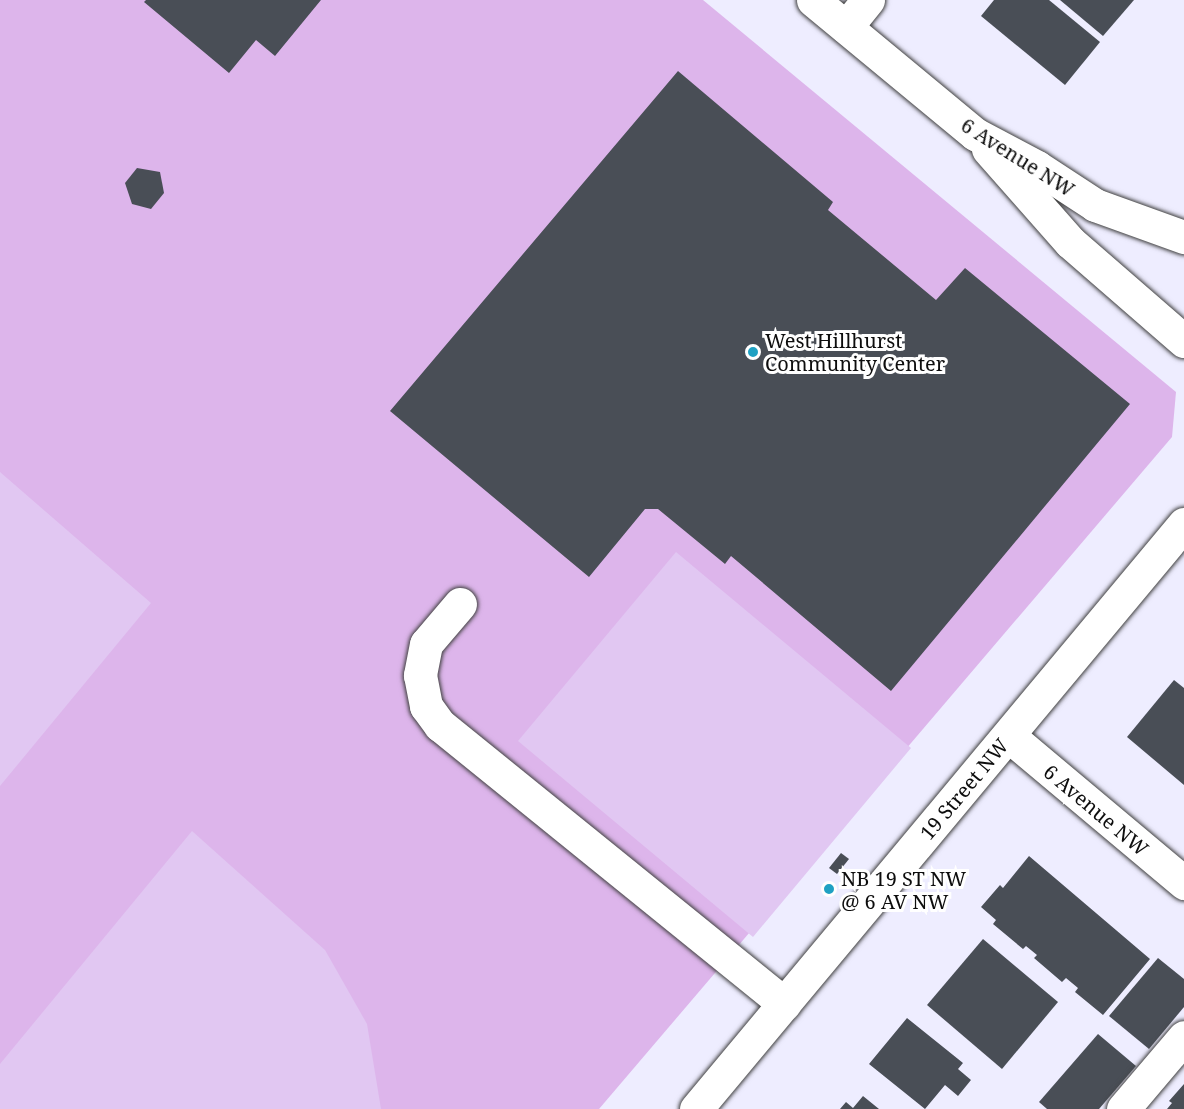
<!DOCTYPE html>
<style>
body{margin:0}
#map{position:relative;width:1184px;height:1109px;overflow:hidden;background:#eeedff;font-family:"Noto Serif",serif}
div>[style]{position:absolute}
.green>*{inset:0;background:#ddb5eb}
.pitch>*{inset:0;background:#e1c7f2}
.building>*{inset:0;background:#494e56}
.roads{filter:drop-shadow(0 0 2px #404040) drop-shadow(0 0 2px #404040)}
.minor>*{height:33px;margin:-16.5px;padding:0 16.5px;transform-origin:16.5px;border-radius:16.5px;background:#fff}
.dots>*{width:16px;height:16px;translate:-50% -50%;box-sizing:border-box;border:3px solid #fff;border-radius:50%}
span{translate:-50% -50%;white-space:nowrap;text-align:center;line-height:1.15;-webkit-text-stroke:6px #fff;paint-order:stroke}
.street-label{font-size:20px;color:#0d0d0d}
.poi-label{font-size:20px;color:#0d0d0d}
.left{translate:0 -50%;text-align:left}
</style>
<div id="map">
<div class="green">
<i style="clip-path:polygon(0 0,703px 0,1176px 392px,1172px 437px,599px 1109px,0 1109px)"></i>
</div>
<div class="pitch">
<i style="clip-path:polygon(0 472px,151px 603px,0 786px)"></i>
<i style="clip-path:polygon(676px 552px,911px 748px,753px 937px,518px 741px)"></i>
<i style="clip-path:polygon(192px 831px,325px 950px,367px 1024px,381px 1109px,0 1109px,0 1064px)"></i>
</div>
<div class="building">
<i style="clip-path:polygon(146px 0,321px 0,275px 56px,256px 40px,229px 73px,144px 2px)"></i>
<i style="clip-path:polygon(994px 0,1049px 0,1100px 42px,1065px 85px,981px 16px)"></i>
<i style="clip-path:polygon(1060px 0,1134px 0,1103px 36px)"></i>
<i style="clip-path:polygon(678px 71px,833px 202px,828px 210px,936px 300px,965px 268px,1130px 404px,891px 691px,731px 556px,725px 564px,658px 509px,645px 509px,589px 577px,390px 411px)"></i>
<i style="clip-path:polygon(137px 168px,160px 172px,164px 193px,151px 209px,132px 204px,125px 183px)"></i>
<i style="clip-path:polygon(1174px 680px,1184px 688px,1184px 785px,1127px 737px)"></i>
<i style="clip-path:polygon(841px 853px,849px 859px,837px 874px,829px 868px)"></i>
<i style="clip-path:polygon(1029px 856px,1150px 959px,1103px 1015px,1075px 992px,1078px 988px,1066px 978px,1062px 982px,1034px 958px,1037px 955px,1026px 946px,1023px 949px,993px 924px,996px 920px,981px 907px,1000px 885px,1003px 888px)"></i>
<i style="clip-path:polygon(983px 939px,1058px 1002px,1002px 1069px,927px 1005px)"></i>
<i style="clip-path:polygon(1158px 958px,1184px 979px,1184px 1007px,1149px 1049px,1109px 1016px)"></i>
<i style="clip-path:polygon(907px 1018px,963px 1063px,958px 1069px,971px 1080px,958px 1096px,945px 1085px,925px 1109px,869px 1064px)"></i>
<i style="clip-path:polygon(1098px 1034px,1136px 1066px,1099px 1109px,1047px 1109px,1039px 1102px)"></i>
<i style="clip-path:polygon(1184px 1084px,1184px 1109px,1167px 1109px,1172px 1103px,1169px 1101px)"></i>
<i style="clip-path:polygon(863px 1096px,879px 1109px,840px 1109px,846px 1102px,853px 1108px)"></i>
</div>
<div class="roads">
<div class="minor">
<i style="left:813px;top:0;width:210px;rotate:39.6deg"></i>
<i style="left:975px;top:134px;width:70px;rotate:28deg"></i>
<i style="left:1037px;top:167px;width:69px;rotate:33.2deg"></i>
<i style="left:1095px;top:205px;width:95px;rotate:19.8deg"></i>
<i style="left:846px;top:27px;width:35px;rotate:-51deg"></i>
<i style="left:988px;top:149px;width:124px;rotate:48.6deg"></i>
<i style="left:1070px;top:242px;width:151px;rotate:41deg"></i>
<i style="left:460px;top:604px;width:52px;rotate:130.4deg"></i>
<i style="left:426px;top:644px;width:32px;rotate:101deg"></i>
<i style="left:420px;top:675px;width:32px;rotate:79deg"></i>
<i style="left:426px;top:706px;width:24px;rotate:54deg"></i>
<i style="left:440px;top:725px;width:443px;rotate:39deg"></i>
<i style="left:1009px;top:736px;width:229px;rotate:40deg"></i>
<i style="left:696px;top:1109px;width:762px;rotate:-50.17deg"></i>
<i style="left:1123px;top:1109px;width:94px;rotate:-49.7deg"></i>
</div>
</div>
<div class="dots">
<i style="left:753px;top:352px;background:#1fa1c3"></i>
<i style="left:829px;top:889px;background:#1fa1c3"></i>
</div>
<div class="street-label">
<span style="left:1018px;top:157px;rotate:32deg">6 Avenue NW</span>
<span style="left:964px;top:789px;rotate:-50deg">19 Street NW</span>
<span style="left:1096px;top:810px;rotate:40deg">6 Avenue NW</span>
</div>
<div class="poi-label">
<span class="left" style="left:765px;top:352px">West Hillhurst<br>Community Center</span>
<span class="left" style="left:841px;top:890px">NB 19 ST NW<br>@ 6 AV NW</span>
</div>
</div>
